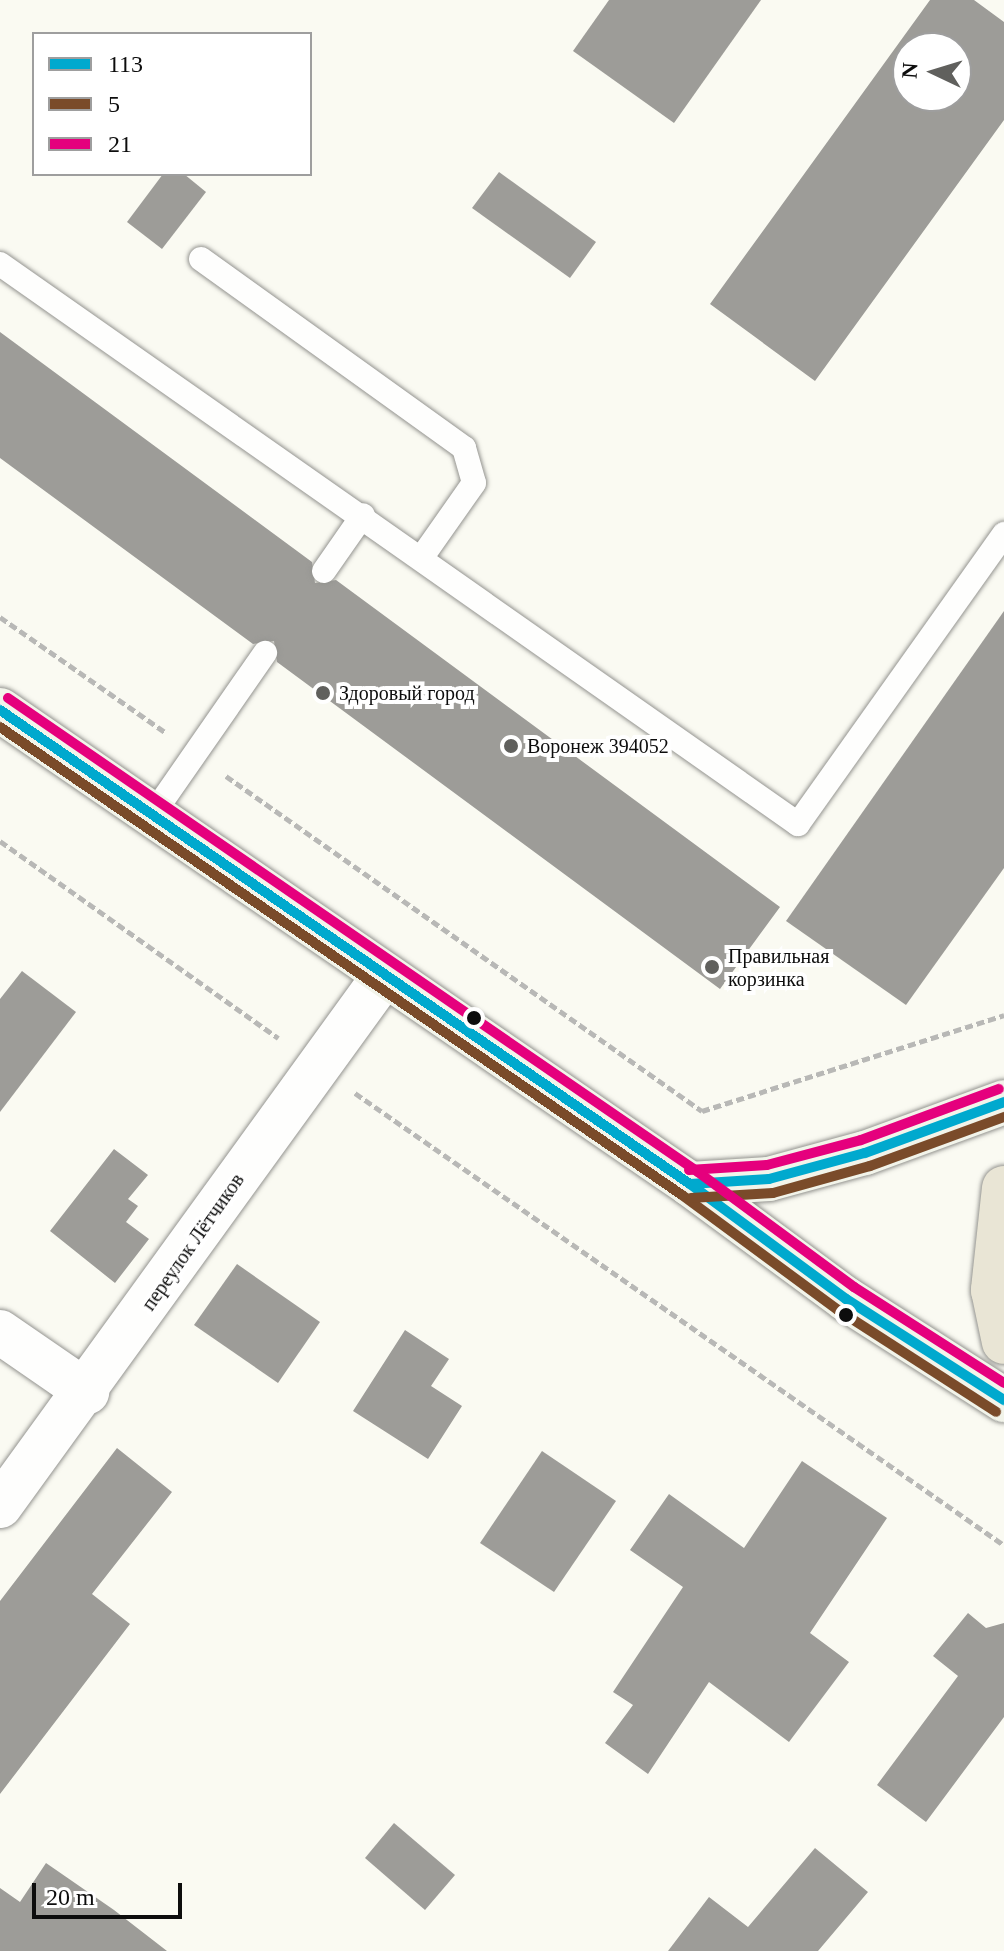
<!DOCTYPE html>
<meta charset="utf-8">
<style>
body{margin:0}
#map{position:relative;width:1004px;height:1951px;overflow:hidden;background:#fafaf2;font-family:Georgia,serif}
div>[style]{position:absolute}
.building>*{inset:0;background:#9d9c98}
.path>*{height:5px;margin-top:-2.5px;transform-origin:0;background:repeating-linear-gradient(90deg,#b8b8b6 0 8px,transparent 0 12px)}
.roads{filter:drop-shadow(0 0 2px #949490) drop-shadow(0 0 2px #949490)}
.lane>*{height:24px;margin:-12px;padding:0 12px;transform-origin:12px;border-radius:12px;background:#fefefd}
.street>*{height:44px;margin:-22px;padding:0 22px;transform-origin:22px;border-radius:22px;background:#fefefd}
.secondary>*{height:44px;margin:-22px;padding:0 22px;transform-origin:22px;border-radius:22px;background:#f2f4ea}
.highway>*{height:44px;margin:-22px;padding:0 22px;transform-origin:22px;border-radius:22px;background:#e9e5d5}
.bus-1>*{height:10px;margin:-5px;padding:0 5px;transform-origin:5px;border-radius:5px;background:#00a9ce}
.bus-2>*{height:10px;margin:-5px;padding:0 5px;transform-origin:5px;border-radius:5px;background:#7a4b2a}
.bus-3>*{height:10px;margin:-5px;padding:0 5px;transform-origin:5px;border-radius:5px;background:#e5007d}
.dots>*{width:22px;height:22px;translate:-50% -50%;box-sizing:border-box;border:4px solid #fff;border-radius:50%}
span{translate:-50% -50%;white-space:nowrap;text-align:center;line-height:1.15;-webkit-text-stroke:8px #fff;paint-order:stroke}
.poi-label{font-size:20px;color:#0d0d0d}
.left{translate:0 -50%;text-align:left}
.street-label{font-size:20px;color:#0d0d0d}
.legend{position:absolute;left:32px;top:32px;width:280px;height:144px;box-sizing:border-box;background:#fff;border:2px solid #9e9e9e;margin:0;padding:10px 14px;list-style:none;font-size:24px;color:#0d0d0d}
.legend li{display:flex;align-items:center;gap:16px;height:40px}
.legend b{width:40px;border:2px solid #9e9e9e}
.north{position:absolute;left:892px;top:32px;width:80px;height:80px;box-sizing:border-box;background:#fff;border:2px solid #9e9e9e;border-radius:50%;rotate:274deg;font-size:22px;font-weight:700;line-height:32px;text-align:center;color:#0d0d0d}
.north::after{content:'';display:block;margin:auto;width:28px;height:36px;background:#60605d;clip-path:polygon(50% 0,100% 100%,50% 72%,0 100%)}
.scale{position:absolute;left:32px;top:1883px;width:150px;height:36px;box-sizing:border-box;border:4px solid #0d0d0d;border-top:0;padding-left:10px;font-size:24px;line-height:28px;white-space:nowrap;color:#0d0d0d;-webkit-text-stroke:6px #fff;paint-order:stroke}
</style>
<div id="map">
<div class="building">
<i style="clip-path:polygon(609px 0,761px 0,674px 123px,573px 51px)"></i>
<i style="clip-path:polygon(evenodd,930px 0,974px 0,1004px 22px,1004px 120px,815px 381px,710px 304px,930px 0,908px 48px,956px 48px,956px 96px,908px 96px,908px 48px)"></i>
<i style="clip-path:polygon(499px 172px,596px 242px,570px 278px,472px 208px)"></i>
<i style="clip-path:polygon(163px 174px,184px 174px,206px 192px,162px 249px,127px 222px)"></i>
<i style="clip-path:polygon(0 332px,312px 562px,315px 583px,336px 580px,780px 907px,720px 989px,277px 662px,274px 641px,253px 644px,0 458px)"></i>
<i style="clip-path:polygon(1004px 611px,1004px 868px,906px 1005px,786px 921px)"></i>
<i style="clip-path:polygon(22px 971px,76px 1012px,0 1112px,0 999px)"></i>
<i style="clip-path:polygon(114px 1149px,148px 1175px,128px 1199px,138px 1206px,126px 1222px,149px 1239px,115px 1283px,50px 1231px)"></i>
<i style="clip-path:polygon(237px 1264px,320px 1322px,278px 1383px,194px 1325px)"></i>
<i style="clip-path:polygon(405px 1330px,449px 1359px,431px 1386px,462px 1406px,428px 1459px,353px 1411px)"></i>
<i style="clip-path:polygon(117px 1448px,172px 1492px,92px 1594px,130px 1624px,0 1794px,0 1601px)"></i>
<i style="clip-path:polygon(542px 1451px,616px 1501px,554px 1592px,480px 1543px)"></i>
<i style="clip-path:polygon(802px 1461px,887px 1518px,810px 1633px,849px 1662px,789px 1742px,709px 1682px,648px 1774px,605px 1743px,633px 1705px,613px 1692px,683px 1587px,630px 1550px,669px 1494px,744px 1548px)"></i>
<i style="clip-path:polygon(968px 1613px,986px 1628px,1004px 1623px,1004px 1717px,926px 1822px,877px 1785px,958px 1676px,933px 1656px)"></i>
<i style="clip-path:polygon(394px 1823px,455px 1875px,425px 1910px,365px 1858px)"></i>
<i style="clip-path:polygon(815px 1848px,868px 1892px,818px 1951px,668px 1951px,709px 1897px,748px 1927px)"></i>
<i style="clip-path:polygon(46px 1863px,114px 1910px,167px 1951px,0 1951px,0 1888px,20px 1902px)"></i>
</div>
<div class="path">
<i style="left:0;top:617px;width:203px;rotate:34.9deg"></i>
<i style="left:226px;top:776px;width:582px;rotate:35.14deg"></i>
<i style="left:702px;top:1111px;width:317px;rotate:-17.6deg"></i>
<i style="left:0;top:841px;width:341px;rotate:35.3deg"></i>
<i style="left:355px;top:1093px;width:791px;rotate:34.86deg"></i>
</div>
<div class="roads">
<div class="lane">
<i style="left:201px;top:259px;width:324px;rotate:35.7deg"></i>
<i style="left:464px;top:448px;width:36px;rotate:74deg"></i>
<i style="left:474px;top:483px;width:90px;rotate:125.1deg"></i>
<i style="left:0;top:264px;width:975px;rotate:35.06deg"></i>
<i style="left:798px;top:824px;width:356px;rotate:-54.6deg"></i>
<i style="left:324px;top:571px;width:68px;rotate:-55.1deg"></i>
<i style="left:151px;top:817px;width:200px;rotate:-55.2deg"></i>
</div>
<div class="street">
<i style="left:0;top:1332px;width:106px;rotate:34.6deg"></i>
<i style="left:0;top:1506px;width:654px;rotate:-54.08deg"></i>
</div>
<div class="secondary">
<i style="left:0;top:710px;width:837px;rotate:34.49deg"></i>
<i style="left:690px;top:1184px;width:194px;rotate:36.4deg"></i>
<i style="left:846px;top:1299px;width:188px;rotate:32.6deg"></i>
<i style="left:690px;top:1184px;width:79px;rotate:-3.6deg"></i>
<i style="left:769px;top:1179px;width:99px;rotate:-15.2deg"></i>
<i style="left:865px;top:1153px;width:148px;rotate:-20.1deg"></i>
</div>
<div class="highway">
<i style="left:1004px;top:1188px;width:103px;rotate:96.2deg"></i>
<i style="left:993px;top:1290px;width:53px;rotate:78.1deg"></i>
</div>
</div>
<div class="bus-1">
<i style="left:0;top:710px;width:837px;rotate:34.49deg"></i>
<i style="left:690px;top:1184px;width:194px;rotate:36.4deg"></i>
<i style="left:846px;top:1299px;width:188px;rotate:32.6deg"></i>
<i style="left:690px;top:1184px;width:79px;rotate:-3.6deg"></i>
<i style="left:769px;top:1179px;width:99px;rotate:-15.2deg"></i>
<i style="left:865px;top:1153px;width:148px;rotate:-20.1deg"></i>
</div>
<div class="bus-2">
<i style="left:0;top:727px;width:827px;rotate:34.46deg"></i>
<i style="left:682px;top:1195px;width:194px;rotate:36.4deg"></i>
<i style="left:838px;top:1310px;width:188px;rotate:32.8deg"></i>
<i style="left:691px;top:1198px;width:82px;rotate:-3.5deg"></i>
<i style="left:773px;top:1193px;width:101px;rotate:-15.6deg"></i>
<i style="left:870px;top:1166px;width:143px;rotate:-20.1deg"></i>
</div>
<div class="bus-3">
<i style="left:8px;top:698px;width:837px;rotate:34.49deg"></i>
<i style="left:698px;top:1172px;width:194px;rotate:36.4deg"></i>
<i style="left:854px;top:1287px;width:178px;rotate:32.6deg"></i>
<i style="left:689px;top:1170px;width:78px;rotate:-3.7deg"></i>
<i style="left:767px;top:1165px;width:97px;rotate:-14.9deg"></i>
<i style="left:861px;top:1140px;width:147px;rotate:-20.3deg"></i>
</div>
<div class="dots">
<i style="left:323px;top:693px;background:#60605d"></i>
<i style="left:511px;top:746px;background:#60605d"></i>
<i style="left:712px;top:967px;background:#60605d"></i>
<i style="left:474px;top:1018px;background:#0d0d0d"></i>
<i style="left:846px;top:1315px;background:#0d0d0d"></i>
</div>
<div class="poi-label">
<span class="left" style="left:339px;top:693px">Здоровый город</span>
<span class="left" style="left:527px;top:746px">Воронеж 394052</span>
<span class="left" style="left:728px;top:968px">Правильная<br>корзинка</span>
</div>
<div class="street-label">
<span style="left:193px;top:1242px;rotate:-55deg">переулок Лётчиков</span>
</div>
<ul class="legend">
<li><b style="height:10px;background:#00a9ce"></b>113</li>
<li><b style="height:10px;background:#7a4b2a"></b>5</li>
<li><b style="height:10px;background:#e5007d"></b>21</li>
</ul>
<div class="north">N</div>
<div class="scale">20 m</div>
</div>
